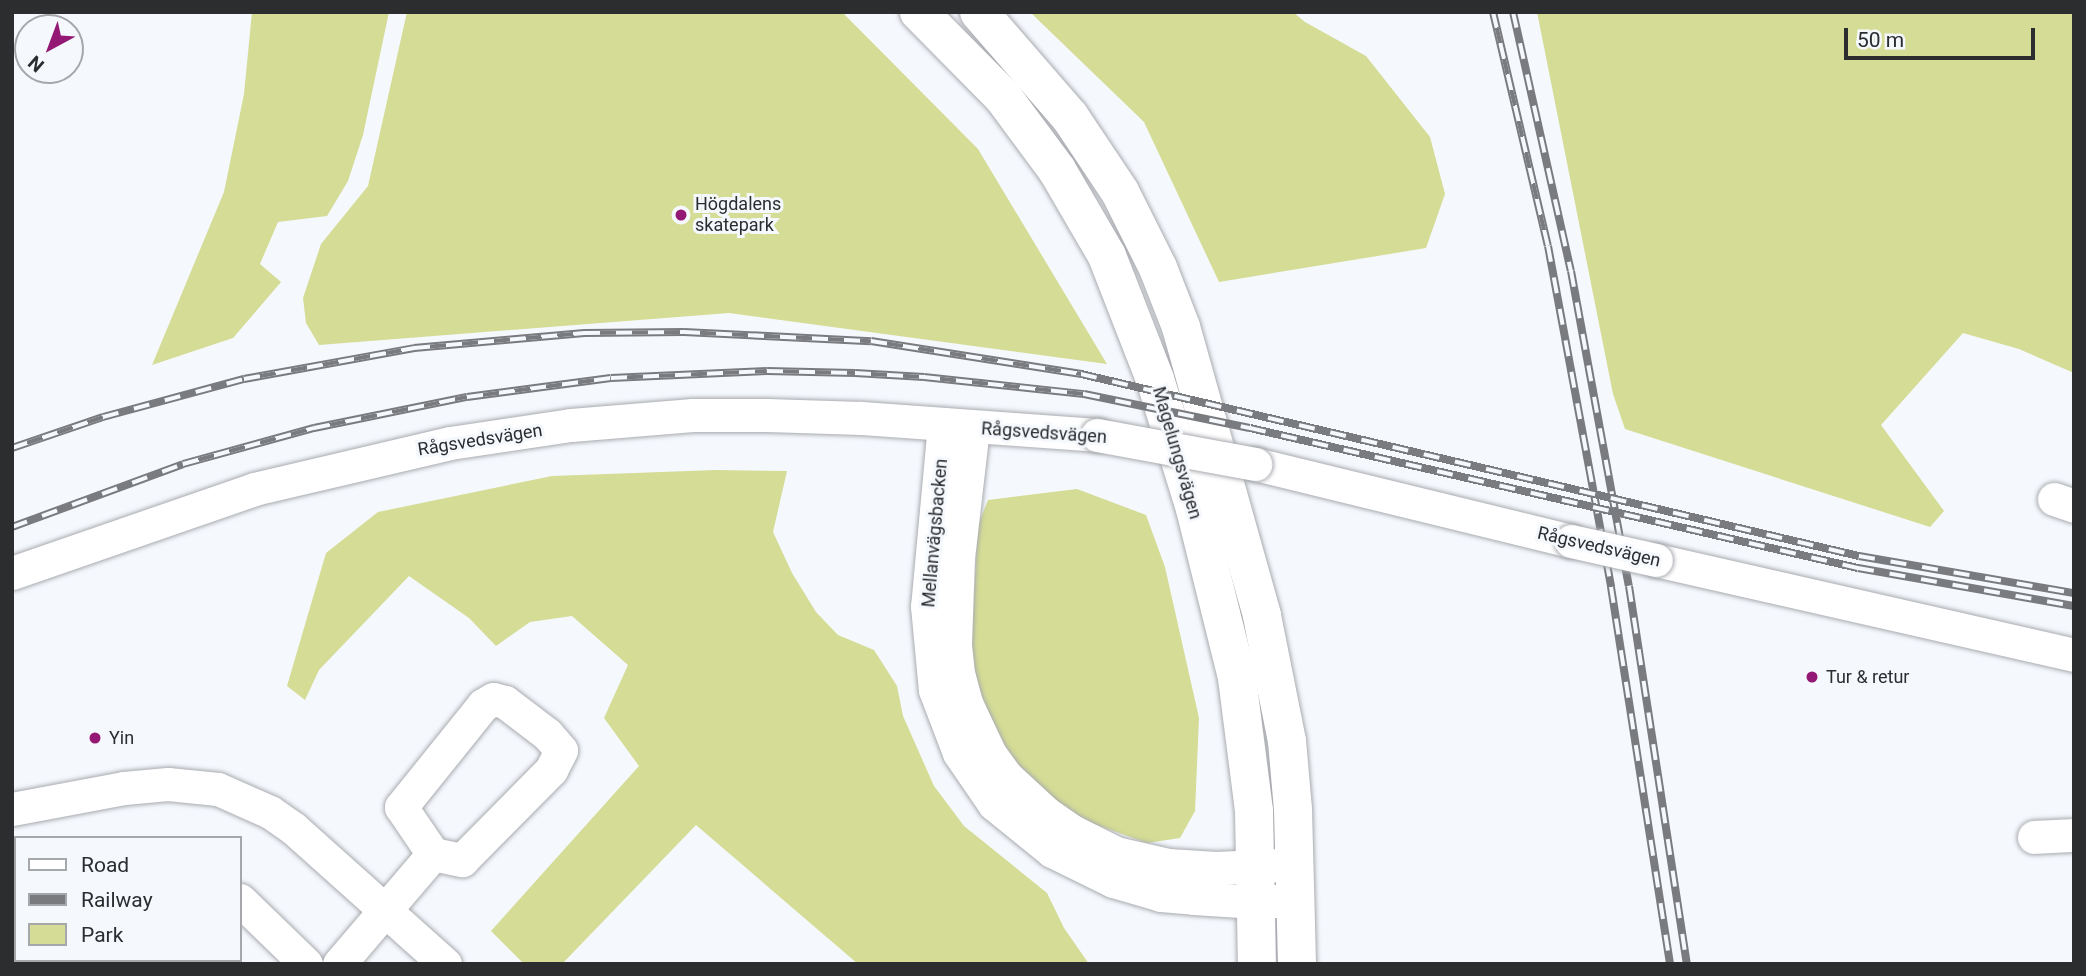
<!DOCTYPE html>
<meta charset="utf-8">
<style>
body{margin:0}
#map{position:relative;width:2086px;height:976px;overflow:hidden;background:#f5f8fd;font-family:Roboto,sans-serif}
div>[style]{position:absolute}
.green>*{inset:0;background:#d4dc95}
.roads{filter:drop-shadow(0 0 2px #a9abb0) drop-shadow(0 0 2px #a9abb0)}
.minor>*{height:33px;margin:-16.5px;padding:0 16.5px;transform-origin:16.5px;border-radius:16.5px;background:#fff}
.major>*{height:38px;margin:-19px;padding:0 19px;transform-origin:19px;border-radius:19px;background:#fff}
.rail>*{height:8px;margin-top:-4px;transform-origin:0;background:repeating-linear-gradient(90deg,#f5f8fd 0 16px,#797b7e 0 32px);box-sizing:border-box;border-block:2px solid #797b7e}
.bridges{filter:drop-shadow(0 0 2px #a9abb0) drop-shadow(0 0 2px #a9abb0)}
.minor-bridge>*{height:33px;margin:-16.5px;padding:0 16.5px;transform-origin:16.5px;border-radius:16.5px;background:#fff}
.dots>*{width:19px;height:19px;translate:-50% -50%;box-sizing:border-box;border:4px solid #f5f8fd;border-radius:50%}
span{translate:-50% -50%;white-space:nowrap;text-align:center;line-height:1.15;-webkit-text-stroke:6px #f5f8fd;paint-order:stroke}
.poi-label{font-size:18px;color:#2c2d2f}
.left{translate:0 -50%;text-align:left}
.street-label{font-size:18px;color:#2c2d2f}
.frame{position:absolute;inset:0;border:14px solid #2c2d2f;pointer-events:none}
.legend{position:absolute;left:14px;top:836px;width:228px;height:126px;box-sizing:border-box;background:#f5f8fd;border:2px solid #a5a7ab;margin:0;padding:9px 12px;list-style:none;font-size:21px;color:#2c2d2f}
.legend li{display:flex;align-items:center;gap:14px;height:35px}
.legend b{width:35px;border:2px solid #a5a7ab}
.north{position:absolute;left:14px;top:14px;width:70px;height:70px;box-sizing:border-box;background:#f5f8fd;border:2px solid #a5a7ab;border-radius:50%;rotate:221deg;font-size:19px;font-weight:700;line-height:28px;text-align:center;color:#2c2d2f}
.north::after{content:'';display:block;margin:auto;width:24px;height:32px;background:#941974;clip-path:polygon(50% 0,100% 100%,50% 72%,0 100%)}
.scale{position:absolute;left:1844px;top:28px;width:191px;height:32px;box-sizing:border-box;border:4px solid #2c2d2f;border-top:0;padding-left:9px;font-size:21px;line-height:24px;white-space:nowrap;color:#2c2d2f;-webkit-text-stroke:5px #f5f8fd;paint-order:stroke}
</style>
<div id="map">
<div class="green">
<i style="clip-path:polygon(252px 12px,389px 12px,363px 135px,348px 181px,327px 216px,278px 222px,260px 264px,281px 282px,233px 338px,152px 365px,224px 192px,244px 94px)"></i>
<i style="clip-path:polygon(407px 12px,842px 12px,978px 149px,1107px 364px,729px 313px,319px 345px,306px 323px,303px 298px,321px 244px,368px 186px)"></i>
<i style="clip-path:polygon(1030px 12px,1293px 12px,1305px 22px,1366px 56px,1430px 137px,1445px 194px,1426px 248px,1219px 282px,1144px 122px)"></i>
<i style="clip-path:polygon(1537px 12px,2074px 12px,2074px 373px,2019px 349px,1963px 333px,1881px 425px,1944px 511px,1930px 527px,1625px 429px,1613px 394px)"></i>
<i style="clip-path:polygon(716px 470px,787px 471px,773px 532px,792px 573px,816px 612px,838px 635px,874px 650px,897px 686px,903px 716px,934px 786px,964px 826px,1047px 893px,1064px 928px,1089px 964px,858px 964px,696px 825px,562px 964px,524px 964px,491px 931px,639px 766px,604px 718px,628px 665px,572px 616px,530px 622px,496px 646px,469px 618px,409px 576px,319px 670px,305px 700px,287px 686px,326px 553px,378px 512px,552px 476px)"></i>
<i style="clip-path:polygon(1077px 489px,1146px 515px,1165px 567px,1199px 718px,1195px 811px,1180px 838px,1147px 843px,1091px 823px,1050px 798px,1013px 761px,988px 712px,970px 663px,978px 525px,988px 500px)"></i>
</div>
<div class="roads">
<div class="minor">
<i style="left:944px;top:424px;width:183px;rotate:95.3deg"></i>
<i style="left:927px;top:606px;width:84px;rotate:84.6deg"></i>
<i style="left:935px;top:690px;width:67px;rotate:69.1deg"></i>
<i style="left:959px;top:753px;width:62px;rotate:55.5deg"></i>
<i style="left:994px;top:804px;width:75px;rotate:39deg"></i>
<i style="left:1052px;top:851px;width:68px;rotate:26.2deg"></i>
<i style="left:1113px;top:881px;width:50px;rotate:16.3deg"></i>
<i style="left:1161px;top:895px;width:33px;rotate:5deg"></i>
<i style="left:1194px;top:898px;width:62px;rotate:3.7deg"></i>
<i style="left:1256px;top:902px;width:39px;rotate:-3deg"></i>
<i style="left:973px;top:428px;width:131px;rotate:96.6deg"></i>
<i style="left:958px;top:558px;width:87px;rotate:92deg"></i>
<i style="left:955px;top:645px;width:28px;rotate:84deg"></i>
<i style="left:958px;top:673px;width:31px;rotate:75deg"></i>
<i style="left:966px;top:703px;width:56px;rotate:64.8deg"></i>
<i style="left:990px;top:754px;width:26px;rotate:54deg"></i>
<i style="left:1005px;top:775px;width:56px;rotate:42.8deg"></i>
<i style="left:1046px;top:813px;width:29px;rotate:35deg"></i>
<i style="left:1070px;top:830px;width:51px;rotate:26.6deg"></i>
<i style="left:1116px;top:853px;width:53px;rotate:13deg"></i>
<i style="left:1168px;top:865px;width:48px;rotate:3.6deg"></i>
<i style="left:1216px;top:868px;width:64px;rotate:-2.7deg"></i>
<i style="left:1255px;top:464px;width:325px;rotate:13.7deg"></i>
<i style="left:2054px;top:499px;width:21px;rotate:19deg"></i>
<i style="left:1656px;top:560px;width:429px;rotate:12.8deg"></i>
<i style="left:12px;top:573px;width:256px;rotate:-19.1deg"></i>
<i style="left:254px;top:489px;width:201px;rotate:-13.2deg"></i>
<i style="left:450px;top:443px;width:122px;rotate:-8.5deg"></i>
<i style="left:571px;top:425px;width:122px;rotate:-4.7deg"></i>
<i style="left:693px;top:415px;width:74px"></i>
<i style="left:767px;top:415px;width:94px;rotate:1.8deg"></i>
<i style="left:861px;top:418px;width:237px;rotate:4.1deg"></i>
<i style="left:12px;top:809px;width:114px;rotate:-10.6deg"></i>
<i style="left:124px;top:788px;width:44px;rotate:-5.2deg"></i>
<i style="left:168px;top:784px;width:50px;rotate:5.7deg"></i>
<i style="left:218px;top:789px;width:57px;rotate:23.9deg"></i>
<i style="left:270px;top:812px;width:28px;rotate:35deg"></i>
<i style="left:293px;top:828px;width:204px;rotate:41.8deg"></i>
<i style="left:2034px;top:837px;width:40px;rotate:-2.9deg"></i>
<i style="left:240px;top:900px;width:92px;rotate:44.1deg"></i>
<i style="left:110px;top:964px;width:6px;rotate:-45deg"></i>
<i style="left:339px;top:964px;width:145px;rotate:-49.5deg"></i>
<i style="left:433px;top:854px;width:30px;rotate:12deg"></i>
<i style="left:462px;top:860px;width:127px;rotate:-45.3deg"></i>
<i style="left:551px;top:770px;width:22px;rotate:-63deg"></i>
<i style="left:561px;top:750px;width:21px;rotate:-131deg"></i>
<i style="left:547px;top:734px;width:53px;rotate:-142.7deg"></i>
<i style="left:505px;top:702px;width:12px;rotate:-166deg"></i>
<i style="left:493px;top:699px;width:12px;rotate:149deg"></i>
<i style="left:483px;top:705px;width:131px;rotate:128.8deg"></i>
<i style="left:401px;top:807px;width:57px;rotate:55.8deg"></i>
</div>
<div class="major">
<i style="left:919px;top:12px;width:120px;rotate:45.3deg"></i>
<i style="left:1003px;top:97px;width:91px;rotate:53.5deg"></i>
<i style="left:1057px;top:170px;width:99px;rotate:59.8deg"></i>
<i style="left:1107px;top:256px;width:132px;rotate:68.7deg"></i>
<i style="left:1155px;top:379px;width:136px;rotate:72.9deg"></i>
<i style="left:1195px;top:509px;width:174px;rotate:76deg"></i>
<i style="left:1237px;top:678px;width:134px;rotate:82.7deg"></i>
<i style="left:1254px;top:811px;width:153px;rotate:88.9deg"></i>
<i style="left:979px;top:12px;width:139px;rotate:49.1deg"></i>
<i style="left:1070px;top:117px;width:90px;rotate:56.3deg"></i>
<i style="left:1120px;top:192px;width:85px;rotate:63.4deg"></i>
<i style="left:1158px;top:268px;width:63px;rotate:68.7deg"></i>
<i style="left:1181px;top:327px;width:300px;rotate:74.3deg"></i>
<i style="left:1262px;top:616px;width:127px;rotate:78.7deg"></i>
<i style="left:1287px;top:741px;width:69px;rotate:85deg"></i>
<i style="left:1293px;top:810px;width:154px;rotate:88.5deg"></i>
</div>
</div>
<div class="rail">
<i style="left:1493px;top:12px;width:240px;rotate:76.8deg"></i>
<i style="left:1548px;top:246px;width:347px;rotate:79.5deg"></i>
<i style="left:1611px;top:587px;width:382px;rotate:81.1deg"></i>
<i style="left:1513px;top:12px;width:265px;rotate:77.4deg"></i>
<i style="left:1571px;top:271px;width:320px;rotate:79.6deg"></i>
<i style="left:1629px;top:586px;width:382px;rotate:81.3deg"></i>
<i style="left:12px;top:448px;width:96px;rotate:-18.8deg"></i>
<i style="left:103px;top:417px;width:146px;rotate:-15.1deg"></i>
<i style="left:244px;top:379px;width:173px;rotate:-10.3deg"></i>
<i style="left:414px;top:348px;width:171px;rotate:-5deg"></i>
<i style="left:584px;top:333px;width:100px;rotate:-0.6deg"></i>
<i style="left:684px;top:332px;width:187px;rotate:2.8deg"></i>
<i style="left:871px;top:341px;width:213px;rotate:8.9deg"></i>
<i style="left:1081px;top:374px;width:799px;rotate:13.17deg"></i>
<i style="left:1859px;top:556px;width:218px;rotate:9.8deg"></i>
<i style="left:12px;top:527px;width:182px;rotate:-20.2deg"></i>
<i style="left:183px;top:464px;width:136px;rotate:-15.4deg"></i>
<i style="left:314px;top:428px;width:156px;rotate:-11.5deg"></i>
<i style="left:467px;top:397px;width:145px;rotate:-7.5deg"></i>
<i style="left:611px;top:378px;width:156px;rotate:-2.6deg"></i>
<i style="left:767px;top:371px;width:88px;rotate:1.3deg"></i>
<i style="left:855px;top:373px;width:69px;rotate:3.3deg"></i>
<i style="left:924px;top:377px;width:161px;rotate:6.1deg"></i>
<i style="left:1084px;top:394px;width:169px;rotate:11.6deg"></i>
<i style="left:1250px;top:428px;width:624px;rotate:12.97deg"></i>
<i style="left:1858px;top:568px;width:219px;rotate:10deg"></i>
</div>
<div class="bridges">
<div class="minor-bridge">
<i style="left:1097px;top:435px;width:161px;rotate:10.4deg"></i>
<i style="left:1571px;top:541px;width:87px;rotate:12.6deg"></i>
</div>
</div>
<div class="dots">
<i style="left:681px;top:215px;background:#941974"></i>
<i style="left:1812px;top:677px;background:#941974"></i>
<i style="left:95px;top:738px;background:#941974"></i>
</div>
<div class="poi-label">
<span class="left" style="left:695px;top:215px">Högdalens<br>skatepark</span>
<span class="left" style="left:1826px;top:677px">Tur &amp; retur</span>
<span class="left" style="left:109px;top:738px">Yin</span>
</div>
<div class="street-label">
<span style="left:1044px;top:433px;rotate:4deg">Rågsvedsvägen</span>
<span style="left:480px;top:440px;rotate:-9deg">Rågsvedsvägen</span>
<span style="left:1177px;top:453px;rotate:74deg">Magelungsvägen</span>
<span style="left:935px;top:533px;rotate:-85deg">Mellanvägsbacken</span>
<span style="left:1599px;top:547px;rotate:13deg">Rågsvedsvägen</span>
</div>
<div class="frame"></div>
<ul class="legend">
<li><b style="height:9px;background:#fff"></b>Road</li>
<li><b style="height:9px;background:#797b7e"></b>Railway</li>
<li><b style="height:19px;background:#d4dc95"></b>Park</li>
</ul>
<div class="north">N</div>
<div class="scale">50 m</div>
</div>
